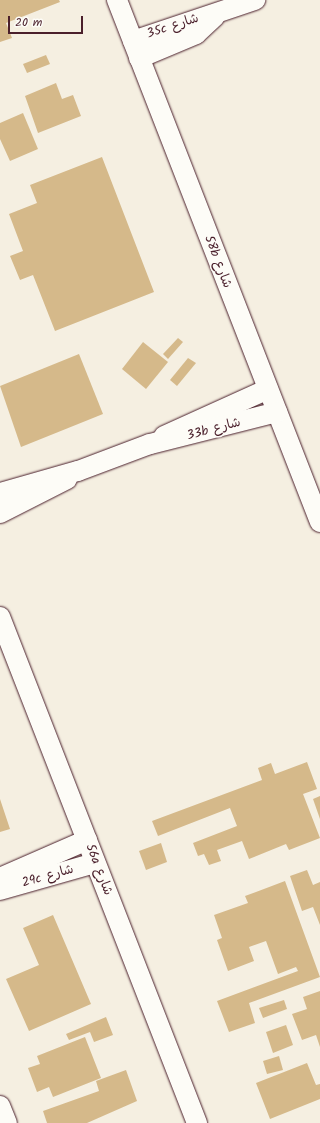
<!DOCTYPE html>
<meta charset="utf-8">
<style>
body{margin:0}
#map{position:relative;width:320px;height:1123px;overflow:hidden;background:#f5efe1;font-family:Kalam,"Playpen Sans Arabic",sans-serif}
div>[style]{position:absolute}
.building>*{inset:0;background:#d5b98a}
.roads{filter:drop-shadow(0 0 1px #4a1f2b) drop-shadow(0 0 1px #4a1f2b)}
.street>*{height:20px;margin:-10px;padding:0 10px;transform-origin:10px;border-radius:10px;background:#fdfcf7}
span{translate:-50% -50%;white-space:nowrap;text-align:center;line-height:1.15;-webkit-text-stroke:3px #fdfcf7;paint-order:stroke}
.street-label{font-size:13px;color:#4a1f2b}
.scale{position:absolute;left:8px;top:16px;width:75px;height:18px;box-sizing:border-box;border:2px solid #4a1f2b;border-top:0;padding-left:5px;font-size:12px;line-height:14px;white-space:nowrap;color:#4a1f2b;-webkit-text-stroke:3px #fdfcf7;paint-order:stroke}
</style>
<div id="map">
<div class="building">
<i style="clip-path:polygon(0 0,59px 0,60px 2px,6px 23px,12px 38px,0 42px)"></i>
<i style="clip-path:polygon(46px 55px,50px 64px,27px 73px,23px 64px)"></i>
<i style="clip-path:polygon(56px 83px,62px 99px,73px 95px,81px 116px,38px 133px,25px 96px)"></i>
<i style="clip-path:polygon(23px 113px,38px 149px,10px 161px,0 139px,0 123px)"></i>
<i style="clip-path:polygon(102px 157px,154px 292px,55px 331px,33px 275px,20px 280px,10px 256px,23px 251px,9px 214px,37px 203px,30px 185px)"></i>
<i style="clip-path:polygon(178px 338px,183px 342px,168px 359px,163px 354px)"></i>
<i style="clip-path:polygon(143px 342px,168px 362px,146px 389px,122px 369px)"></i>
<i style="clip-path:polygon(79px 354px,103px 414px,21px 447px,0 386px)"></i>
<i style="clip-path:polygon(188px 358px,196px 363px,177px 386px,170px 380px)"></i>
<i style="clip-path:polygon(307px 762px,317px 789px,303px 794px,320px 838px,289px 850px,286px 844px,249px 859px,242px 841px,217px 850px,221px 861px,209px 865px,204px 854px,198px 856px,193px 843px,237px 826px,230px 808px,158px 836px,152px 821px,262px 780px,258px 768px,271px 763px,275px 774px)"></i>
<i style="clip-path:polygon(320px 796px,320px 819px,313px 799px)"></i>
<i style="clip-path:polygon(0 799px,10px 829px,0 832px)"></i>
<i style="clip-path:polygon(161px 843px,167px 862px,146px 870px,139px 851px)"></i>
<i style="clip-path:polygon(307px 870px,313px 885px,320px 882px,320px 925px,313px 907px,302px 911px,290px 876px)"></i>
<i style="clip-path:polygon(285px 881px,320px 977px,249px 1003px,255px 1023px,229px 1032px,217px 1001px,298px 971px,296px 967px,278px 974px,266px 941px,249px 947px,254px 961px,228px 971px,217px 940px,222px 938px,214px 915px,248px 903px,245px 896px)"></i>
<i style="clip-path:polygon(53px 915px,91px 1004px,29px 1031px,6px 979px,39px 965px,23px 928px)"></i>
<i style="clip-path:polygon(320px 991px,320px 1047px,316px 1035px,302px 1040px,292px 1014px,307px 1009px,303px 997px)"></i>
<i style="clip-path:polygon(284px 1000px,287px 1009px,263px 1018px,259px 1008px)"></i>
<i style="clip-path:polygon(106px 1017px,113px 1035px,94px 1042px,90px 1032px,69px 1040px,66px 1034px)"></i>
<i style="clip-path:polygon(286px 1025px,293px 1045px,273px 1053px,266px 1032px)"></i>
<i style="clip-path:polygon(85px 1037px,101px 1078px,53px 1097px,49px 1087px,37px 1092px,28px 1068px,40px 1064px,37px 1056px)"></i>
<i style="clip-path:polygon(279px 1056px,283px 1070px,267px 1074px,263px 1061px)"></i>
<i style="clip-path:polygon(307px 1063px,316px 1085px,320px 1084px,320px 1099px,270px 1119px,256px 1083px)"></i>
<i style="clip-path:polygon(126px 1070px,137px 1101px,87px 1123px,47px 1123px,43px 1111px,99px 1091px,96px 1081px)"></i>
</div>
<div class="roads">
<div class="street">
<i style="left:117px;top:0;width:560px;rotate:68.75deg"></i>
<i style="left:133px;top:41px;width:129px;rotate:-18.6deg"></i>
<i style="left:139px;top:58px;width:62px;rotate:-22.8deg"></i>
<i style="left:196px;top:34px;width:26px;rotate:-43deg"></i>
<i style="left:164px;top:436px;width:114px;rotate:-24.3deg"></i>
<i style="left:0;top:493px;width:81px;rotate:-15.8deg"></i>
<i style="left:78px;top:471px;width:77px;rotate:-20.6deg"></i>
<i style="left:150px;top:444px;width:131px;rotate:-14.1deg"></i>
<i style="left:0;top:513px;width:75px;rotate:-26.9deg"></i>
<i style="left:0;top:617px;width:543px;rotate:68.73deg"></i>
<i style="left:0;top:878px;width:95px;rotate:-23.6deg"></i>
<i style="left:0;top:890px;width:99px;rotate:-15.9deg"></i>
<i style="left:0;top:1106px;width:18px;rotate:68deg"></i>
</div>
</div>
<div class="street-label">
<span style="left:173px;top:27px;rotate:-18deg">35c شارع</span>
<span style="left:217px;top:262px;rotate:69deg">58b شارع</span>
<span style="left:214px;top:430px;rotate:-15deg">33b شارع</span>
<span style="left:98px;top:870px;rotate:69deg">56a شارع</span>
<span style="left:48px;top:877px;rotate:-16deg">29c شارع</span>
</div>
<div class="scale">20 m</div>
</div>
